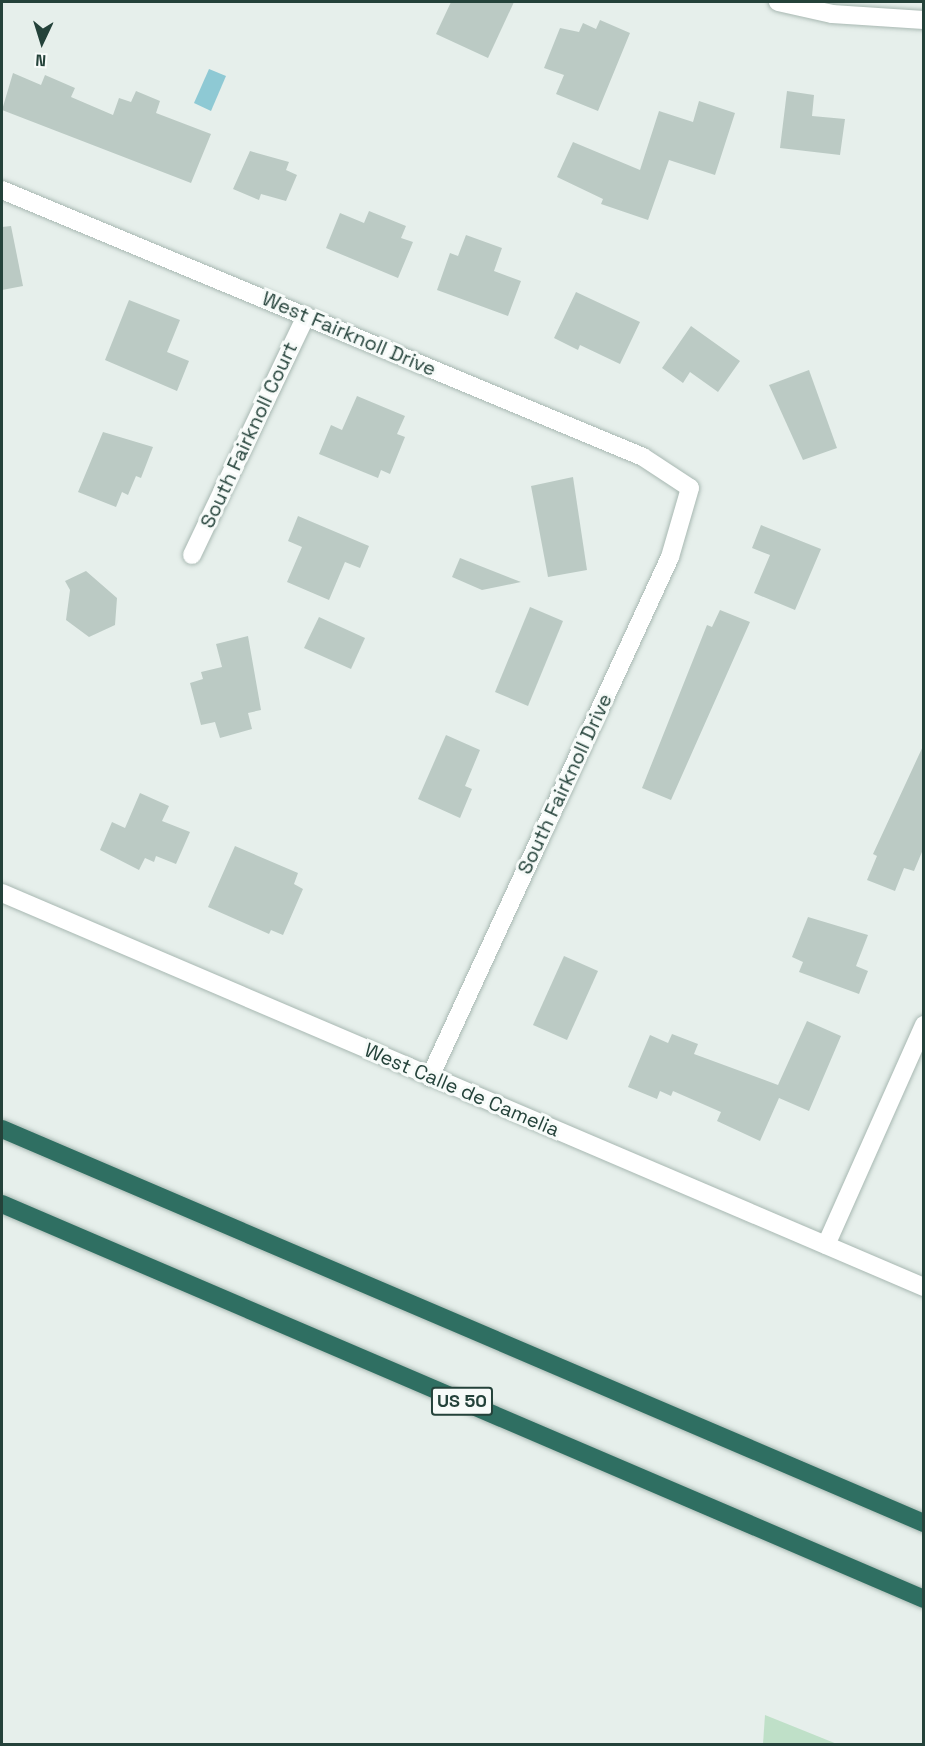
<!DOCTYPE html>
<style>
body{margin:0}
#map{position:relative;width:925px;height:1746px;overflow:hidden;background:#e6efeb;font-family:"Space Grotesk",sans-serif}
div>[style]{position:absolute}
.green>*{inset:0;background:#bfe0c8}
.water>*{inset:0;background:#8ec9d4}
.building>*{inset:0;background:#bbcac4}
.roads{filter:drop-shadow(0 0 2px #a8b8b2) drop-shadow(0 0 2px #a8b8b2)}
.minor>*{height:18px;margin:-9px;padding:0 9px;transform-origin:9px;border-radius:9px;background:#fff}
.highway>*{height:18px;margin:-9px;padding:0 9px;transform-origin:9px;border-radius:9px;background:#2f6f62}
span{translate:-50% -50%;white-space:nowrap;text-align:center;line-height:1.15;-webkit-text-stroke:6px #f7fbf9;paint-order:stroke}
.shield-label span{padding:2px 4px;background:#f7fbf9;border:2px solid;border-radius:4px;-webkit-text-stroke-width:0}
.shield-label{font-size:18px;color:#24423a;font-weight:700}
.street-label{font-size:20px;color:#24423a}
.frame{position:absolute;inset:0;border:3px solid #24423a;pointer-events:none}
.north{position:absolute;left:12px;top:12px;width:60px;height:60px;-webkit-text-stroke:4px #f7fbf9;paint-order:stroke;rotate:184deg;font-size:16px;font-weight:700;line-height:24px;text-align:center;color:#24423a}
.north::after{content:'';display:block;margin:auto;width:21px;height:27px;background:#24423a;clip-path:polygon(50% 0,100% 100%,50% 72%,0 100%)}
</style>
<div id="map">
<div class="green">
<i style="clip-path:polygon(765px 1715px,837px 1744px,763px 1744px)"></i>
</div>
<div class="water">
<i style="clip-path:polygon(209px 69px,226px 76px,211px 111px,194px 103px)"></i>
</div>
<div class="building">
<i style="clip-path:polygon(451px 2px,514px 2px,488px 58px,436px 34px)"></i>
<i style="clip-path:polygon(600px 20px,630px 33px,598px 111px,556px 94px,564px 75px,544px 68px,560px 28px,579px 32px,583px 23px,596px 29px)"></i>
<i style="clip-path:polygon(13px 73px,41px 85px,45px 75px,75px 88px,71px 97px,113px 115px,119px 98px,131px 102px,136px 91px,160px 101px,156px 113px,211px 134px,191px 183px,2px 110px)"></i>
<i style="clip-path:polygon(787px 91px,814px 95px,812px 116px,845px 119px,840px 155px,780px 148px)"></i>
<i style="clip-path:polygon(699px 101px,735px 113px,715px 175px,669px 160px,648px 220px,601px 204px,603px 199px,557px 177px,573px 142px,640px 170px,659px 111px,693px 122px)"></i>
<i style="clip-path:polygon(250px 151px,289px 162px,286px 170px,297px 175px,286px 201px,261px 194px,259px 200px,233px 189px)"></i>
<i style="clip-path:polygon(369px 211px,406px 226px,401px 238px,413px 242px,398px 278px,326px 248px,340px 213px,364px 223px)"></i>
<i style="clip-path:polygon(11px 226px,23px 286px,2px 290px,2px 227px)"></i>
<i style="clip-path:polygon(466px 235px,502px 248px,494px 271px,521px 281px,508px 316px,437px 290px,450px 253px,458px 256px)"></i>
<i style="clip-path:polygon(576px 292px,640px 322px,620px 364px,580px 345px,578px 350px,554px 338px)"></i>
<i style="clip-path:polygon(129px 300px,180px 320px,167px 352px,189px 361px,177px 391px,105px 360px)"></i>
<i style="clip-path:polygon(691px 326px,740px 361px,718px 392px,690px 372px,683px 383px,662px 368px)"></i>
<i style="clip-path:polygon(809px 370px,837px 448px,803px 460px,769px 385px)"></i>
<i style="clip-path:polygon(357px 396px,405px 416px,397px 434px,405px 437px,390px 474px,381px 470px,378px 478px,319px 454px,331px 425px,342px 430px)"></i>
<i style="clip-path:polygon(103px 432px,153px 447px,141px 478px,136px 476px,128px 495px,122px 492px,116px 507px,78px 492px)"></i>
<i style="clip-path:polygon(573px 477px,587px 570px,548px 577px,531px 486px)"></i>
<i style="clip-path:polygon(298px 516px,369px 546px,360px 568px,345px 562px,329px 600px,287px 582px,302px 547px,288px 541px)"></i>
<i style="clip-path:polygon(761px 525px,821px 549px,795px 610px,754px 593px,770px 555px,752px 548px)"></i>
<i style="clip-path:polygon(460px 558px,521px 582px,482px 590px,452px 577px)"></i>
<i style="clip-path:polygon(86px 571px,117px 598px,115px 625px,89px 637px,66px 620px,70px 590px,65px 581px)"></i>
<i style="clip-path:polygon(530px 607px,563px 621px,528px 706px,495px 692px)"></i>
<i style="clip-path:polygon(720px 610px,750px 622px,671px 800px,642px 788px,707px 625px,712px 627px)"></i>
<i style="clip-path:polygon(319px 617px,365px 638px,351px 669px,304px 648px)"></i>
<i style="clip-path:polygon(248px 636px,261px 710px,248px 713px,252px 729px,220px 738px,215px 722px,201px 725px,190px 683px,203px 679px,201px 672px,222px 667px,216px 644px)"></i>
<i style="clip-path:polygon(446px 735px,480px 750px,465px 786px,472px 789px,460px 818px,418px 799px)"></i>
<i style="clip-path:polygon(924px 744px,924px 847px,914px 871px,904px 868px,895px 891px,867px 880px,877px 856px,873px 854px)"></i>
<i style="clip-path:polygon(140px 793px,169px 806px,162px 821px,190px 832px,176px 864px,156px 856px,154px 862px,145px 858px,139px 870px,100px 850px,112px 822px,125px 828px)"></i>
<i style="clip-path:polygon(235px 846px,298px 873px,294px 884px,303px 889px,283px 935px,271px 930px,269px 934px,208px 907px)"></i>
<i style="clip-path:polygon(808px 917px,868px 935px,856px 966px,868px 971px,859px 994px,799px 972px,803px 962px,792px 957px)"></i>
<i style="clip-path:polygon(564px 956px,598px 971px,567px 1040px,533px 1025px)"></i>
<i style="clip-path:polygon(807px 1021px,841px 1036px,809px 1111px,779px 1098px,760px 1141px,717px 1121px,721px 1112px,673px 1091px,671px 1096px,660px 1091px,657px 1099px,628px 1087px,650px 1035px,668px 1043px,672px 1034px,698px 1044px,694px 1054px,778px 1085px)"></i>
</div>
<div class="roads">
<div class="minor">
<i style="left:778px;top:2px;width:55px;rotate:12.5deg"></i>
<i style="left:832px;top:14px;width:92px;rotate:3.7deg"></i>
<i style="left:2px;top:190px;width:694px;rotate:22.61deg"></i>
<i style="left:643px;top:457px;width:56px;rotate:33.4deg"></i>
<i style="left:690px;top:488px;width:72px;rotate:106.2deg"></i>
<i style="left:670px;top:557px;width:573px;rotate:114.78deg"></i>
<i style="left:192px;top:555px;width:265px;rotate:-64.5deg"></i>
<i style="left:2px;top:893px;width:1003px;rotate:23.14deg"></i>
<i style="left:826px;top:1245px;width:241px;rotate:-66deg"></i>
</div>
<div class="highway">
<i style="left:2px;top:1129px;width:1003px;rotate:23.14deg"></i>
<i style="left:2px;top:1204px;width:1003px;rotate:23.19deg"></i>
</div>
</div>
<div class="shield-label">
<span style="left:462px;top:1401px">US 50</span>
</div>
<div class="street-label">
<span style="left:349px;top:334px;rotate:23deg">West Fairknoll Drive</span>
<span style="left:249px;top:435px;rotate:-65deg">South Fairknoll Court</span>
<span style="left:565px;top:784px;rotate:-65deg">South Fairknoll Drive</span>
<span style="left:462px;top:1090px;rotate:23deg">West Calle de Camelia</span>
</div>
<div class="frame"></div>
<div class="north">N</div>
</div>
